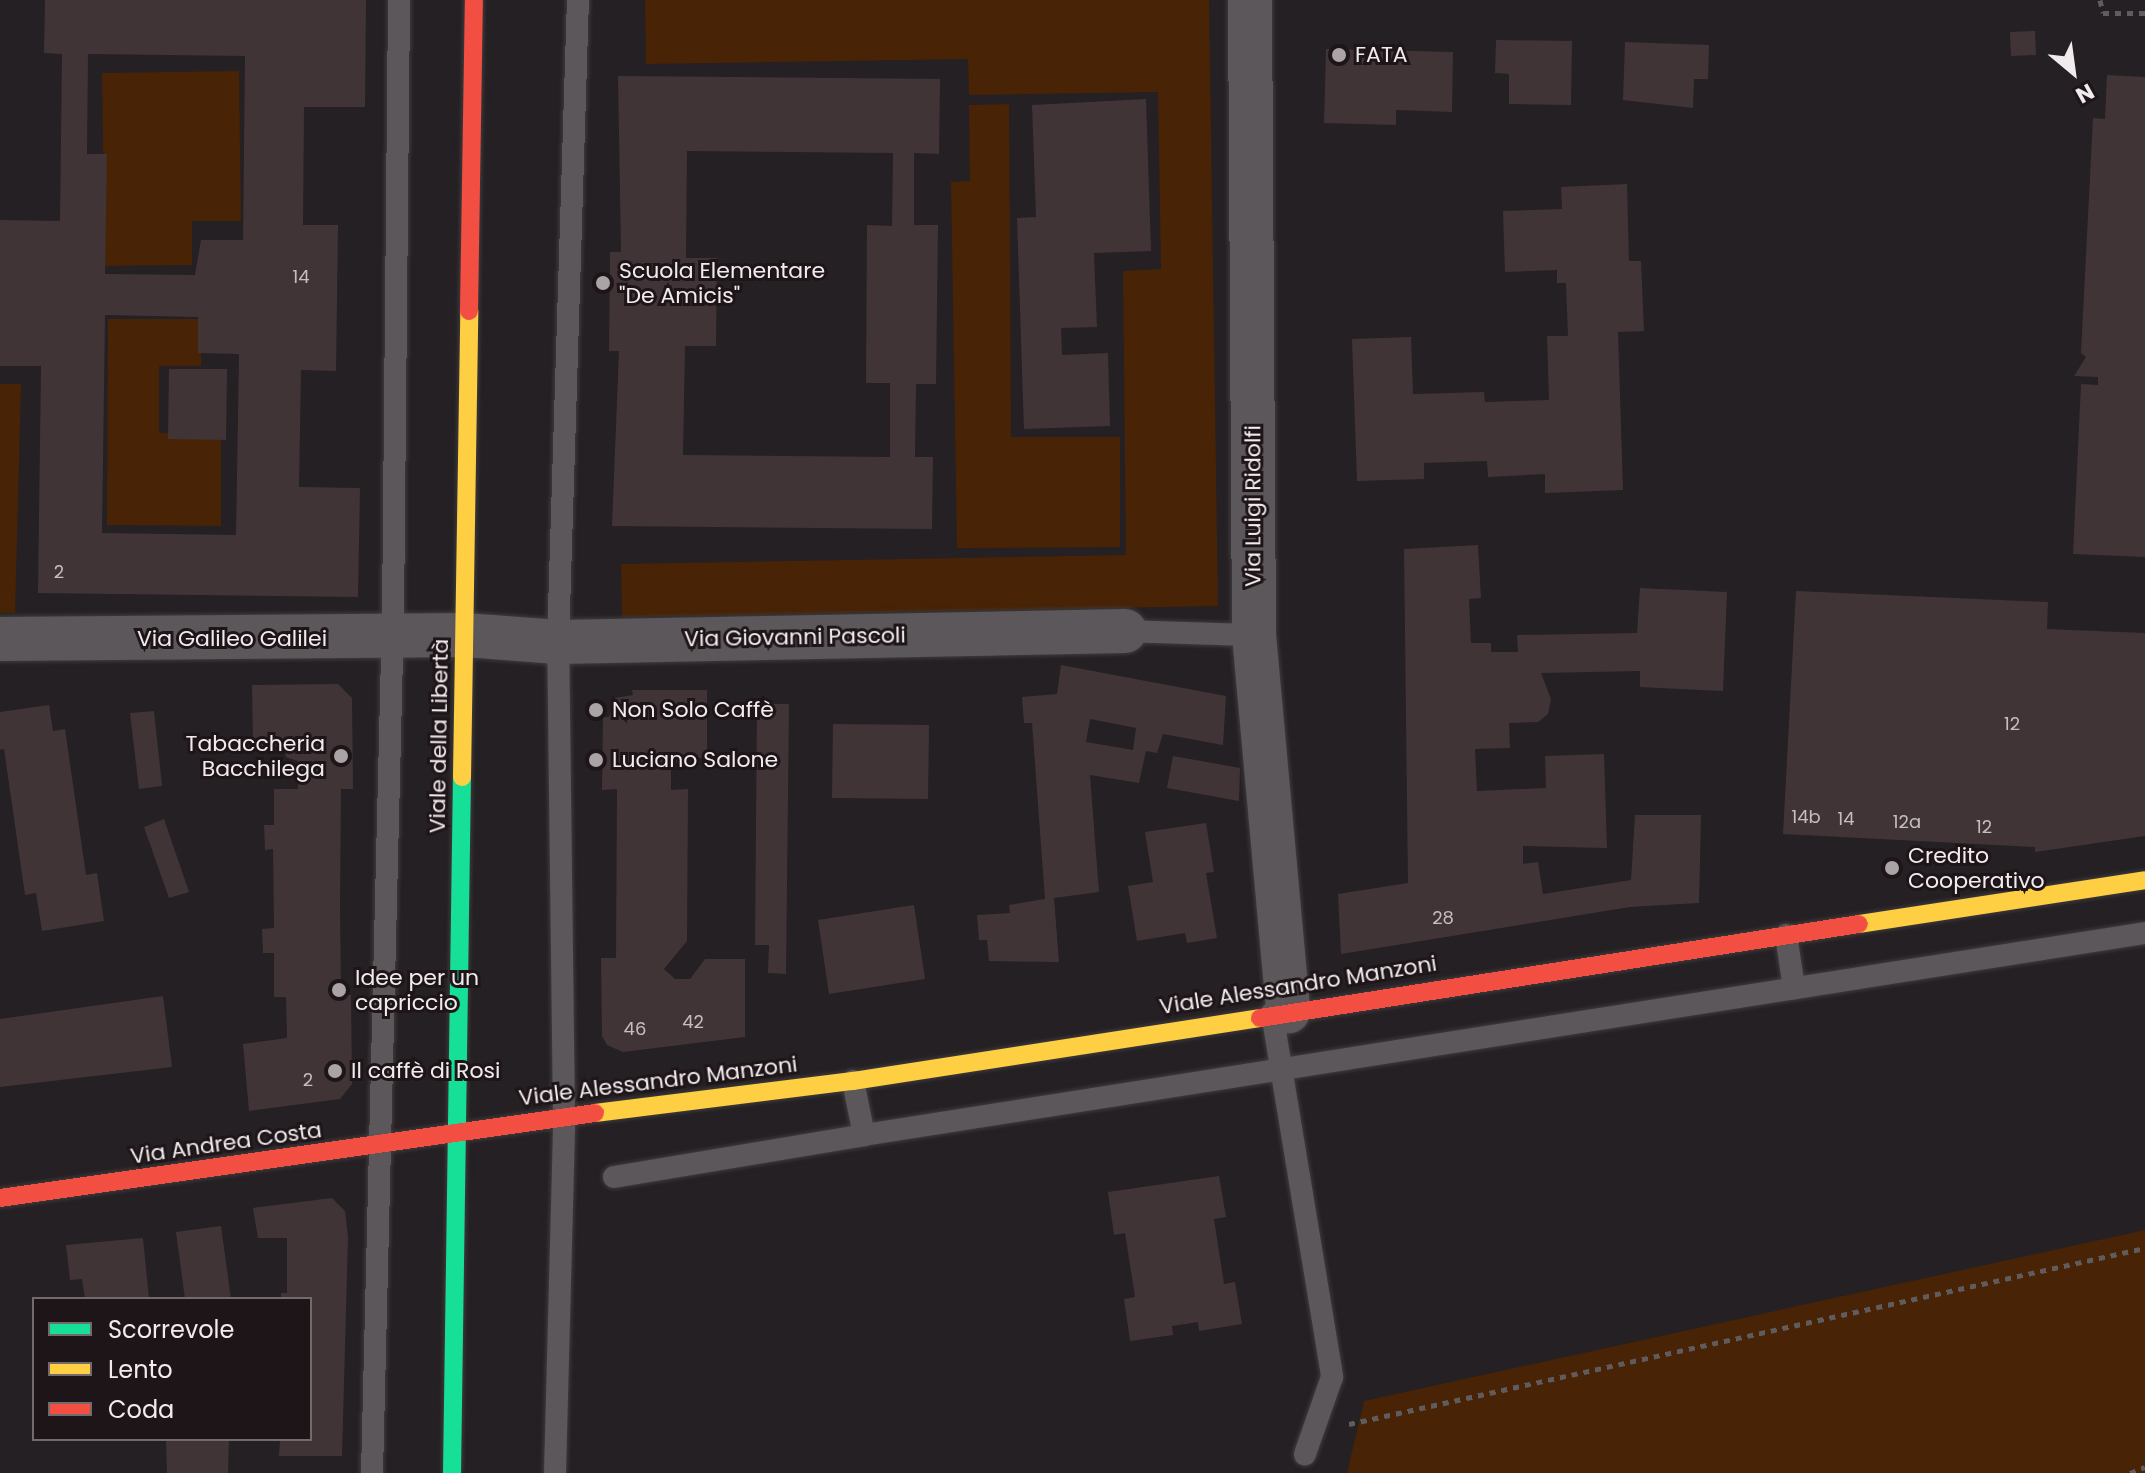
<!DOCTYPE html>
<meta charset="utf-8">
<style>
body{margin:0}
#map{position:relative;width:2145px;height:1473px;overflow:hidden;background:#252023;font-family:Poppins,sans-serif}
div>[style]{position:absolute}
.green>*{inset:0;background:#482305}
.building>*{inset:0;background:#413436}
.path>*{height:5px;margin-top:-2.5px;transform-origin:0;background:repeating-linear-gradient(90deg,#605c5e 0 6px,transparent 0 12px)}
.roads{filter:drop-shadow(0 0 2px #3f3b3d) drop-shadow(0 0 2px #3f3b3d)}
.lane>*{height:22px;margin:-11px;padding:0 11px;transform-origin:11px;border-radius:11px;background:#5c575a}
.street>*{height:44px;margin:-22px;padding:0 22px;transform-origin:22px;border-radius:22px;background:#5c575a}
.fast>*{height:18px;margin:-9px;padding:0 9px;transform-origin:9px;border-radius:9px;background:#16e098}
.slow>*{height:18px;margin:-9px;padding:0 9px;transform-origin:9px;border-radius:9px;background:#ffcf43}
.jam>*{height:18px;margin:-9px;padding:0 9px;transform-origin:9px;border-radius:9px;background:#f24e42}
.dots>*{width:22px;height:22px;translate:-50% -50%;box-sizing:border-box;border:4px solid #1e1519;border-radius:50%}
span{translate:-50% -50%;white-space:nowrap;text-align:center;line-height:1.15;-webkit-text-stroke:6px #1e1519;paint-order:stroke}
.number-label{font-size:18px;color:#c5bdc0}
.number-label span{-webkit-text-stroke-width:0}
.poi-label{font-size:22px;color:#f1ebee}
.left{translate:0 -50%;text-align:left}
.right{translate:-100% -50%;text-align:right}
.street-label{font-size:22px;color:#f1ebee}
.legend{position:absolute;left:32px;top:1297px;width:280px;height:144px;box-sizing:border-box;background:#1e1519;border:2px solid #726b6e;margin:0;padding:10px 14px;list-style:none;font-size:24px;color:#f1ebee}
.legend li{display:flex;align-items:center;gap:16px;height:40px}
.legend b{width:40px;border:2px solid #726b6e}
.north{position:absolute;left:2033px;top:32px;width:80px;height:80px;-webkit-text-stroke:6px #1e1519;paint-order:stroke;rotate:151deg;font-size:22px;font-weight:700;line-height:32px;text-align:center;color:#f1ebee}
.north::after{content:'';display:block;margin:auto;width:28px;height:36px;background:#f1ebee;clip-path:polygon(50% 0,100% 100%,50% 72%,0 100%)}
</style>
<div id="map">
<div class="green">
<i style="clip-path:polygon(645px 0,1209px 0,1218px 606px,622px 617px,621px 564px,1126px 555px,1123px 271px,1161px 269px,1158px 92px,969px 95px,968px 59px,646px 64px)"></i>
<i style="clip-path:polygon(239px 71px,241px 221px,192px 221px,192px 265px,105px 266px,102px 73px)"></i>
<i style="clip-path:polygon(1009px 104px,1011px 437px,1120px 437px,1120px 547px,957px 548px,951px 182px,970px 181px,969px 105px)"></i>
<i style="clip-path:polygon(108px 319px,202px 319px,201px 366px,159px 366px,159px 433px,221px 434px,221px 526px,107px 525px)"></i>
<i style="clip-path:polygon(0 384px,21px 384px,15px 613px,0 613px)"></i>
<i style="clip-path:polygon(2145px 1230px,2145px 1473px,1347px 1473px,1364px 1401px)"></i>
</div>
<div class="building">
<i style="clip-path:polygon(evenodd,45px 0,366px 0,365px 107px,304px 107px,303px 225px,338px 225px,336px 371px,301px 370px,299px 487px,360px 488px,358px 597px,38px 593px,41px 366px,0 366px,0 220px,60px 221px,62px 54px,44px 53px,45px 0,88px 54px,245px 56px,243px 240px,201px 240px,195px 275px,105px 274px,107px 154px,87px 154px,88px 54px,45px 0,105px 315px,198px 317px,198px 353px,239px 354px,236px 535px,102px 533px,105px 315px)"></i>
<i style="clip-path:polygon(2035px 31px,2036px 55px,2011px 56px,2010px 32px)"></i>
<i style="clip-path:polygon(1496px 40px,1572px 41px,1571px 105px,1509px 104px,1509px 74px,1495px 73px)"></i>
<i style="clip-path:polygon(1625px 42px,1709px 45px,1708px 79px,1694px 79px,1693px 108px,1623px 100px)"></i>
<i style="clip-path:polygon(1326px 49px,1453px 52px,1452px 112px,1396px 110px,1396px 125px,1324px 123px)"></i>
<i style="clip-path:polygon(2107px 75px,2145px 77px,2145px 557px,2073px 554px,2081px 384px,2098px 385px,2098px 377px,2074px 376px,2086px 357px,2081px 353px,2093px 118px,2105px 119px)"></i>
<i style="clip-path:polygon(evenodd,618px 76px,940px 79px,939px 154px,914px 153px,914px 225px,938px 225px,936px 384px,916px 384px,915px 457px,933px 457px,932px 529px,612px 526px,619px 351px,609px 351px,610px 252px,621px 252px,618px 76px,687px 151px,893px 153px,892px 226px,867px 225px,866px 383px,890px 383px,890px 457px,683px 455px,685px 346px,716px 346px,717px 258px,686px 258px,687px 151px)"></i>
<i style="clip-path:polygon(1146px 99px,1151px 251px,1094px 253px,1097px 327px,1061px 328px,1062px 355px,1108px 353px,1110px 426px,1024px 429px,1017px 218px,1036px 217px,1032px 105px)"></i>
<i style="clip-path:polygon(1627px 184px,1629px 261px,1641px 261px,1644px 331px,1618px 332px,1623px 490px,1545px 493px,1545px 474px,1488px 477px,1487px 461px,1424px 463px,1424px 479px,1357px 481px,1352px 339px,1411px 337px,1413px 394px,1484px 392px,1485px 402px,1549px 400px,1547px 336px,1568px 336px,1566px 283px,1557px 283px,1557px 270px,1505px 272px,1503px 211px,1562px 209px,1561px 187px)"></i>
<i style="clip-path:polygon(169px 369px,227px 369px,226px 440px,168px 439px)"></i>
<i style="clip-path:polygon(1478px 545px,1481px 598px,1469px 599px,1471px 643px,1491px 643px,1491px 652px,1518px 652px,1517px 635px,1637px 633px,1640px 588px,1727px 592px,1723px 691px,1640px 687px,1640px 671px,1541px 673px,1551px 699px,1548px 714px,1538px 722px,1509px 723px,1510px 748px,1475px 749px,1477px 791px,1546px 788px,1545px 756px,1604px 754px,1607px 848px,1523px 846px,1523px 864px,1538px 862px,1543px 894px,1631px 880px,1635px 815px,1701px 815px,1699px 903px,1630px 907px,1341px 954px,1338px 894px,1408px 883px,1404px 549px)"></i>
<i style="clip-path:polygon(1796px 591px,2048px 602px,2047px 629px,2145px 633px,2145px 836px,2035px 852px,2035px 847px,1783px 834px)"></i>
<i style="clip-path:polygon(evenodd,1061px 665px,1226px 696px,1223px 745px,1163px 734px,1157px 753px,1146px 751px,1139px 783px,1090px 775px,1099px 892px,1054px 898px,1059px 962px,989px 961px,987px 940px,979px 940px,977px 915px,1010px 913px,1009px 905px,1045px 899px,1032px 723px,1024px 723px,1022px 697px,1057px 694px,1061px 665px,1090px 719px,1136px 728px,1133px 750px,1086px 742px,1090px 719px)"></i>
<i style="clip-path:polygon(338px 684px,352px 698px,353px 789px,341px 789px,340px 905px,341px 995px,351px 995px,352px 1084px,340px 1099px,249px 1111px,243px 1044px,287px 1038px,286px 997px,274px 997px,274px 953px,263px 953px,262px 929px,274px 928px,273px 849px,265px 850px,264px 825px,274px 825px,274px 789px,298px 789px,298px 761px,286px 757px,284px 747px,253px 747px,252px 685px)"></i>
<i style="clip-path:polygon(632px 690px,707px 690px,707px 758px,683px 758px,671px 767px,671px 790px,688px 789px,687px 941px,664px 969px,675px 979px,690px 979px,705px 959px,745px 959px,745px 1037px,623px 1052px,607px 1045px,602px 1036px,601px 958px,616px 958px,617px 789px,602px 790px,603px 717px,609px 717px,615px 698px,633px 695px)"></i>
<i style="clip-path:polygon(757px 704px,789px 704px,786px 974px,768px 973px,769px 945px,755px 945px)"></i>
<i style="clip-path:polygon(49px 705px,53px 731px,65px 729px,86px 875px,97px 873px,104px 921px,42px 931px,36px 893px,25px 895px,4px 749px,0 750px,0 712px)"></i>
<i style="clip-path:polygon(154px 711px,162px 786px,139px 789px,130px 713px)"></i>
<i style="clip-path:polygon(833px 724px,929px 725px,928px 799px,832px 798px)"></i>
<i style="clip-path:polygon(1173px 756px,1240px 768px,1239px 801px,1167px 788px)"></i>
<i style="clip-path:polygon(164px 819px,189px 892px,169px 898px,144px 827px)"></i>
<i style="clip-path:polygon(1206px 823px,1214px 872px,1206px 873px,1217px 938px,1187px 943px,1185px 933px,1137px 941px,1128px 886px,1153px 882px,1145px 832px)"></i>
<i style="clip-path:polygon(914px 905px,925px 979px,829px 994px,818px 920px)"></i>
<i style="clip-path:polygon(163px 996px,172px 1067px,0 1087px,0 1019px)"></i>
<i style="clip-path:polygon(1219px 1176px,1226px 1217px,1214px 1219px,1224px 1284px,1235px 1282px,1242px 1324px,1199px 1331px,1198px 1322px,1172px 1326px,1173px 1335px,1130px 1341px,1124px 1299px,1135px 1297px,1125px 1233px,1114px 1235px,1108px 1192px)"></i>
<i style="clip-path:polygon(332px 1198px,345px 1211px,348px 1237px,342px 1456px,279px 1456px,280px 1439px,310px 1439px,310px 1299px,281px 1299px,281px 1293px,287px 1293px,287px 1238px,258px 1238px,253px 1208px)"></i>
<i style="clip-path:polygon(221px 1226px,231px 1299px,185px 1299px,176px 1232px)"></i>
<i style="clip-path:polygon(143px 1238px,149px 1299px,85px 1299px,82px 1279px,70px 1280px,66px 1245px)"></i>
<i style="clip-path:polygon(166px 1439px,229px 1439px,228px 1473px,167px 1473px)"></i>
</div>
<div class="path">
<i style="left:2100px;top:0;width:13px;rotate:77deg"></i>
<i style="left:2103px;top:13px;width:42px"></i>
<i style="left:1349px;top:1424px;width:815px;rotate:-12.47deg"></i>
<i style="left:2130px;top:1473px;width:16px;rotate:-22deg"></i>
</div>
<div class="roads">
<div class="lane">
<i style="left:1125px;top:631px;width:129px;rotate:1.8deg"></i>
<i style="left:1786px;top:935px;width:54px;rotate:81.4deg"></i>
<i style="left:1272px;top:1013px;width:369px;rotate:80.6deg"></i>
<i style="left:1332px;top:1377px;width:82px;rotate:109.3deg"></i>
<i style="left:853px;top:1081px;width:55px;rotate:78.5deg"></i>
<i style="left:864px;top:1135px;width:1297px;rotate:-8.96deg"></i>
<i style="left:614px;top:1177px;width:254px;rotate:-9.5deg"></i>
<i style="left:372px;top:1473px;width:857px;rotate:-88.6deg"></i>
<i style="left:393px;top:616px;width:616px;rotate:-89.44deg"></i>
<i style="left:555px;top:1473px;width:355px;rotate:-88.5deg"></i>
<i style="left:564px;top:1118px;width:476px;rotate:-90.7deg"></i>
<i style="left:558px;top:642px;width:642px;rotate:-88.22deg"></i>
</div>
<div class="street">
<i style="left:1250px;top:0;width:635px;rotate:89.64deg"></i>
<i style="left:1254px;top:635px;width:378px;rotate:84.8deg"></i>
<i style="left:0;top:639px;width:465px;rotate:-0.5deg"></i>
<i style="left:465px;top:635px;width:93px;rotate:4.3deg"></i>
<i style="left:558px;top:642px;width:567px;rotate:-1.11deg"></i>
</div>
<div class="fast">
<i style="left:452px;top:1473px;width:696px;rotate:-89.18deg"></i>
</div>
<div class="slow">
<i style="left:462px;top:777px;width:466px;rotate:-89.1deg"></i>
<i style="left:1859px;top:924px;width:289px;rotate:-8.7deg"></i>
<i style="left:595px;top:1113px;width:260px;rotate:-7.1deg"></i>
<i style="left:853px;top:1081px;width:412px;rotate:-8.8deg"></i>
</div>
<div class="jam">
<i style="left:469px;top:311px;width:311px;rotate:-89.1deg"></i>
<i style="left:1260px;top:1018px;width:606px;rotate:-8.92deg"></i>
<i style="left:0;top:1198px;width:601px;rotate:-8.13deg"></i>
</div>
</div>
<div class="dots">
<i style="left:1339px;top:55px;background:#aaa4a7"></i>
<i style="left:603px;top:283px;background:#aaa4a7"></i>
<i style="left:596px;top:710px;background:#aaa4a7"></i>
<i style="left:341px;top:756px;background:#aaa4a7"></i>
<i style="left:596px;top:760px;background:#aaa4a7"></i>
<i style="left:1892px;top:868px;background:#aaa4a7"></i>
<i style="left:339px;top:990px;background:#aaa4a7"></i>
<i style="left:335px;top:1071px;background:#aaa4a7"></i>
</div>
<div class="number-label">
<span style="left:301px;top:277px">14</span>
<span style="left:59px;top:572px">2</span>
<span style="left:2012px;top:724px">12</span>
<span style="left:1806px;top:817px">14b</span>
<span style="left:1846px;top:819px">14</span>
<span style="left:1907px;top:822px">12a</span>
<span style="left:1984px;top:827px">12</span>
<span style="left:1443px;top:918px">28</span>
<span style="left:693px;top:1022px">42</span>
<span style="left:635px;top:1029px">46</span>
<span style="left:308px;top:1080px">2</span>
</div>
<div class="poi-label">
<span class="left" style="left:1355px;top:55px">FATA</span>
<span class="left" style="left:619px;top:283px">Scuola Elementare<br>"De Amicis"</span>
<span class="left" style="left:612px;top:710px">Non Solo Caffè</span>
<span class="right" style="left:325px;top:756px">Tabaccheria<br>Bacchilega</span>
<span class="left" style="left:612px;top:760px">Luciano Salone</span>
<span class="left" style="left:1908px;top:868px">Credito<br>Cooperativo</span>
<span class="left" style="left:355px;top:990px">Idee per un<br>capriccio</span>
<span class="left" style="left:351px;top:1071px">Il caffè di Rosi</span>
</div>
<div class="street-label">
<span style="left:1253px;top:506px;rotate:-90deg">Via Luigi Ridolfi</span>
<span style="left:795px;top:637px;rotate:-1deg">Via Giovanni Pascoli</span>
<span style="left:232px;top:639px">Via Galileo Galilei</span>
<span style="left:439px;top:736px;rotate:-89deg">Viale della Libertà</span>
<span style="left:1298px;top:985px;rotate:-9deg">Viale Alessandro Manzoni</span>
<span style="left:658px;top:1081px;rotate:-7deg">Viale Alessandro Manzoni</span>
<span style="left:226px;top:1143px;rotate:-8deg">Via Andrea Costa</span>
</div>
<ul class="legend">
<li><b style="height:10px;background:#16e098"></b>Scorrevole</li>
<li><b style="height:10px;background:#ffcf43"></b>Lento</li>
<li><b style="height:10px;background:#f24e42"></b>Coda</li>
</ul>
<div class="north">N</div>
</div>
